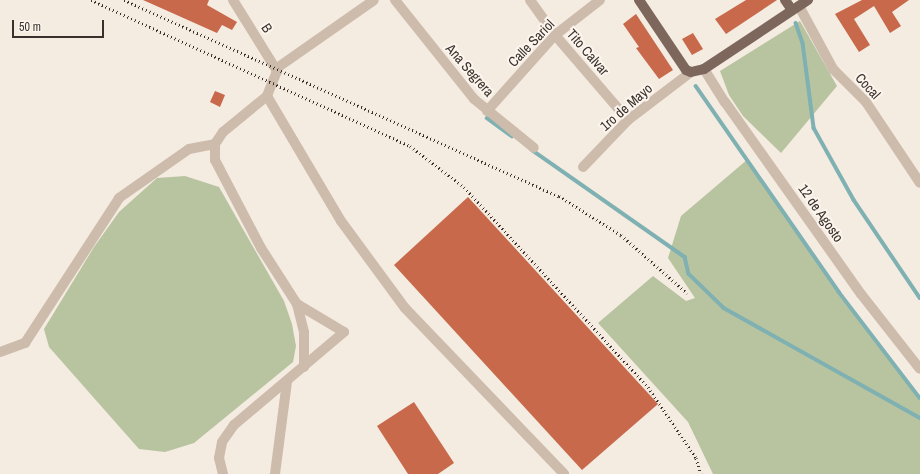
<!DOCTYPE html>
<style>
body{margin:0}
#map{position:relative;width:920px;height:474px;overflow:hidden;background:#f4ebe1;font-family:"Archivo Narrow",sans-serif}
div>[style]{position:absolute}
.green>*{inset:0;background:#b8c4a0}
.stream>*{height:3.5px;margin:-1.75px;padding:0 1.75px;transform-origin:1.75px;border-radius:1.75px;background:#7fb0b2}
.building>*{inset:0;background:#c8694b}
.minor>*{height:10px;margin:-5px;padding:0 5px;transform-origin:5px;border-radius:5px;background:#cdbbac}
.major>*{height:10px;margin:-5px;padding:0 5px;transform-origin:5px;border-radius:5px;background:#7d675c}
.rail>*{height:3px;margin-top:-1.5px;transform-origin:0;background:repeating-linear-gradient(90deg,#3b302b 0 1px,transparent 0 4px)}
span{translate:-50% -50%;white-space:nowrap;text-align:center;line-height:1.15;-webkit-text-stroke:4px #fbf5ee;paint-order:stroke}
.street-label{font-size:14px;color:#3b302b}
.scale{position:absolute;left:12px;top:20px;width:92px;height:18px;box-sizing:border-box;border:2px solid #3b302b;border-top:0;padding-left:5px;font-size:12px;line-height:14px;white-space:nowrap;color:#3b302b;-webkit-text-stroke:3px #fbf5ee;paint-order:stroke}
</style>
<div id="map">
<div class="green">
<i style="clip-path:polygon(800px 21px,837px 86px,781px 153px,743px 116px,729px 95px,720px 71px)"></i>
<i style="clip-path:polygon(748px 159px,839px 292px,920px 398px,920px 474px,713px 474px,688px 422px,598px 323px,653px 276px,686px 301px,695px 298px,668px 258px,681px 216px)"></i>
<i style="clip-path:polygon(185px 176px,219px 187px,284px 301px,292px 324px,296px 346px,293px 362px,194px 443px,165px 452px,139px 449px,49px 347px,44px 329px,94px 247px,119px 212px,157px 178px)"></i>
</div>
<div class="stream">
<i style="left:796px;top:23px;width:21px;rotate:71deg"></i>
<i style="left:803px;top:43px;width:86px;rotate:82.6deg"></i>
<i style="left:814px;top:128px;width:82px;rotate:60.9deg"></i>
<i style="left:854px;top:200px;width:118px;rotate:56deg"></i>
<i style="left:696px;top:86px;width:251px;rotate:55.2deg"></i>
<i style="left:839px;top:292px;width:133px;rotate:52.6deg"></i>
<i style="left:487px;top:118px;width:31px;rotate:36deg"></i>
<i style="left:532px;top:150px;width:187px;rotate:35deg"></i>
<i style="left:685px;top:257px;width:17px;rotate:77deg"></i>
<i style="left:689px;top:274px;width:49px;rotate:44.2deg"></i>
<i style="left:724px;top:308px;width:225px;rotate:29.3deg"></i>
</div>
<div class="building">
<i style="clip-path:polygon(143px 0,209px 0,207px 5px,237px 22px,232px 30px,222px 25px,217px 33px)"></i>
<i style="clip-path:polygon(746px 0,777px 0,726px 34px,715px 19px)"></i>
<i style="clip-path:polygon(862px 0,909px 0,892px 12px,901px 26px,890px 33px,874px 6px,854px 19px,870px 45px,859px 52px,835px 14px)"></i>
<i style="clip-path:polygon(636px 14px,673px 70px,659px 79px,636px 48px,639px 47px,623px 24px)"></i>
<i style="clip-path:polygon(693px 33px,703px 49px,692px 55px,682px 39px)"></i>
<i style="clip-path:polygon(215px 91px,225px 95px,220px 107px,210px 102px)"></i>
<i style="clip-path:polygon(468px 197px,658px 404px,582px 470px,394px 265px)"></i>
<i style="clip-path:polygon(414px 402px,454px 463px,438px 474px,408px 474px,377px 426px)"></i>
</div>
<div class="minor">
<i style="left:233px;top:0;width:84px;rotate:58.2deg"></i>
<i style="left:277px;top:71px;width:27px;rotate:112deg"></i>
<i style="left:267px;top:96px;width:57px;rotate:140.7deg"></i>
<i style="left:223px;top:132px;width:14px;rotate:124deg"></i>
<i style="left:215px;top:144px;width:16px;rotate:90deg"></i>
<i style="left:215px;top:160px;width:99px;rotate:62.4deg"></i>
<i style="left:261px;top:248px;width:67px;rotate:57.3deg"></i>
<i style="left:297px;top:304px;width:29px;rotate:76deg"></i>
<i style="left:304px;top:332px;width:35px;rotate:90deg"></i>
<i style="left:395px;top:0;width:127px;rotate:51.4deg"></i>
<i style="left:474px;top:99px;width:77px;rotate:39.2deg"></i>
<i style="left:530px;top:0;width:43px;rotate:54.5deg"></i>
<i style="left:555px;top:35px;width:112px;rotate:49.3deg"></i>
<i style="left:799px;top:6px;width:72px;rotate:61.6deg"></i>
<i style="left:833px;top:69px;width:47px;rotate:45deg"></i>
<i style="left:866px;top:102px;width:97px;rotate:56.3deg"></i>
<i style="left:277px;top:68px;width:118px;rotate:-35deg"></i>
<i style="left:704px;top:69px;width:39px;rotate:58deg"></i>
<i style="left:725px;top:102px;width:235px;rotate:54.7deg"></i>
<i style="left:861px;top:294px;width:95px;rotate:51.8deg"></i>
<i style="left:267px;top:96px;width:145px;rotate:59.4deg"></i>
<i style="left:341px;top:221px;width:108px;rotate:53.7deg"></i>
<i style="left:405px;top:308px;width:230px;rotate:46.2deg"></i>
<i style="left:487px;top:111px;width:102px;rotate:-48.2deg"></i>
<i style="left:555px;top:35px;width:57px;rotate:-37.9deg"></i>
<i style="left:583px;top:167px;width:65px;rotate:-46.2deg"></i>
<i style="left:628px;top:120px;width:79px;rotate:-37.3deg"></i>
<i style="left:0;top:352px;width:27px;rotate:-20deg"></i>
<i style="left:25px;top:343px;width:173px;rotate:-57deg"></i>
<i style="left:119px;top:198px;width:85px;rotate:-35deg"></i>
<i style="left:189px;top:149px;width:26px;rotate:-11deg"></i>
<i style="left:223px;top:474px;width:16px;rotate:-104deg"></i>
<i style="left:219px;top:458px;width:16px;rotate:-79deg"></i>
<i style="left:222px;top:442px;width:21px;rotate:-55deg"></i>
<i style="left:234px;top:425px;width:144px;rotate:-40.2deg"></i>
<i style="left:344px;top:332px;width:55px;rotate:-149.2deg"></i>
<i style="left:275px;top:474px;width:94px;rotate:-82.6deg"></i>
</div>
<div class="major">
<i style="left:639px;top:0;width:84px;rotate:56.1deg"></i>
<i style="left:686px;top:70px;width:5px;rotate:22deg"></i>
<i style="left:691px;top:72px;width:13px;rotate:-13deg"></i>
<i style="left:704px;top:69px;width:125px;rotate:-33.6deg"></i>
<i style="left:785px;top:0;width:12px;rotate:55deg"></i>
</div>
<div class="rail">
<i style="left:91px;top:0;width:351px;rotate:24.6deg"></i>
<i style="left:410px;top:146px;width:68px;rotate:37.2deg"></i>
<i style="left:464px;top:187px;width:272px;rotate:47.4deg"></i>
<i style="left:648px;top:387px;width:86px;rotate:55.9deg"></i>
<i style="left:696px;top:458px;width:17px;rotate:73deg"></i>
<i style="left:124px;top:0;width:477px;rotate:24.3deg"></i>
<i style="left:559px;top:196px;width:73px;rotate:32.2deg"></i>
<i style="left:621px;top:235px;width:88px;rotate:41.3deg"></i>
</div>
<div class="street-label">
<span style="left:267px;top:28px;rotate:56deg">B</span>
<span style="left:531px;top:43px;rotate:-46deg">Calle Sariol</span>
<span style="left:588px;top:52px;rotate:49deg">Tito Calvar</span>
<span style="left:470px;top:70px;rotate:49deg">Ana Segrera</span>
<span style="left:868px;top:86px;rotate:48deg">Cocal</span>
<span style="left:626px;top:107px;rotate:-41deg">1ro de Mayo</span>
<span style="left:821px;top:213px;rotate:55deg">12 de Agosto</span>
</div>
<div class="scale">50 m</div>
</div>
